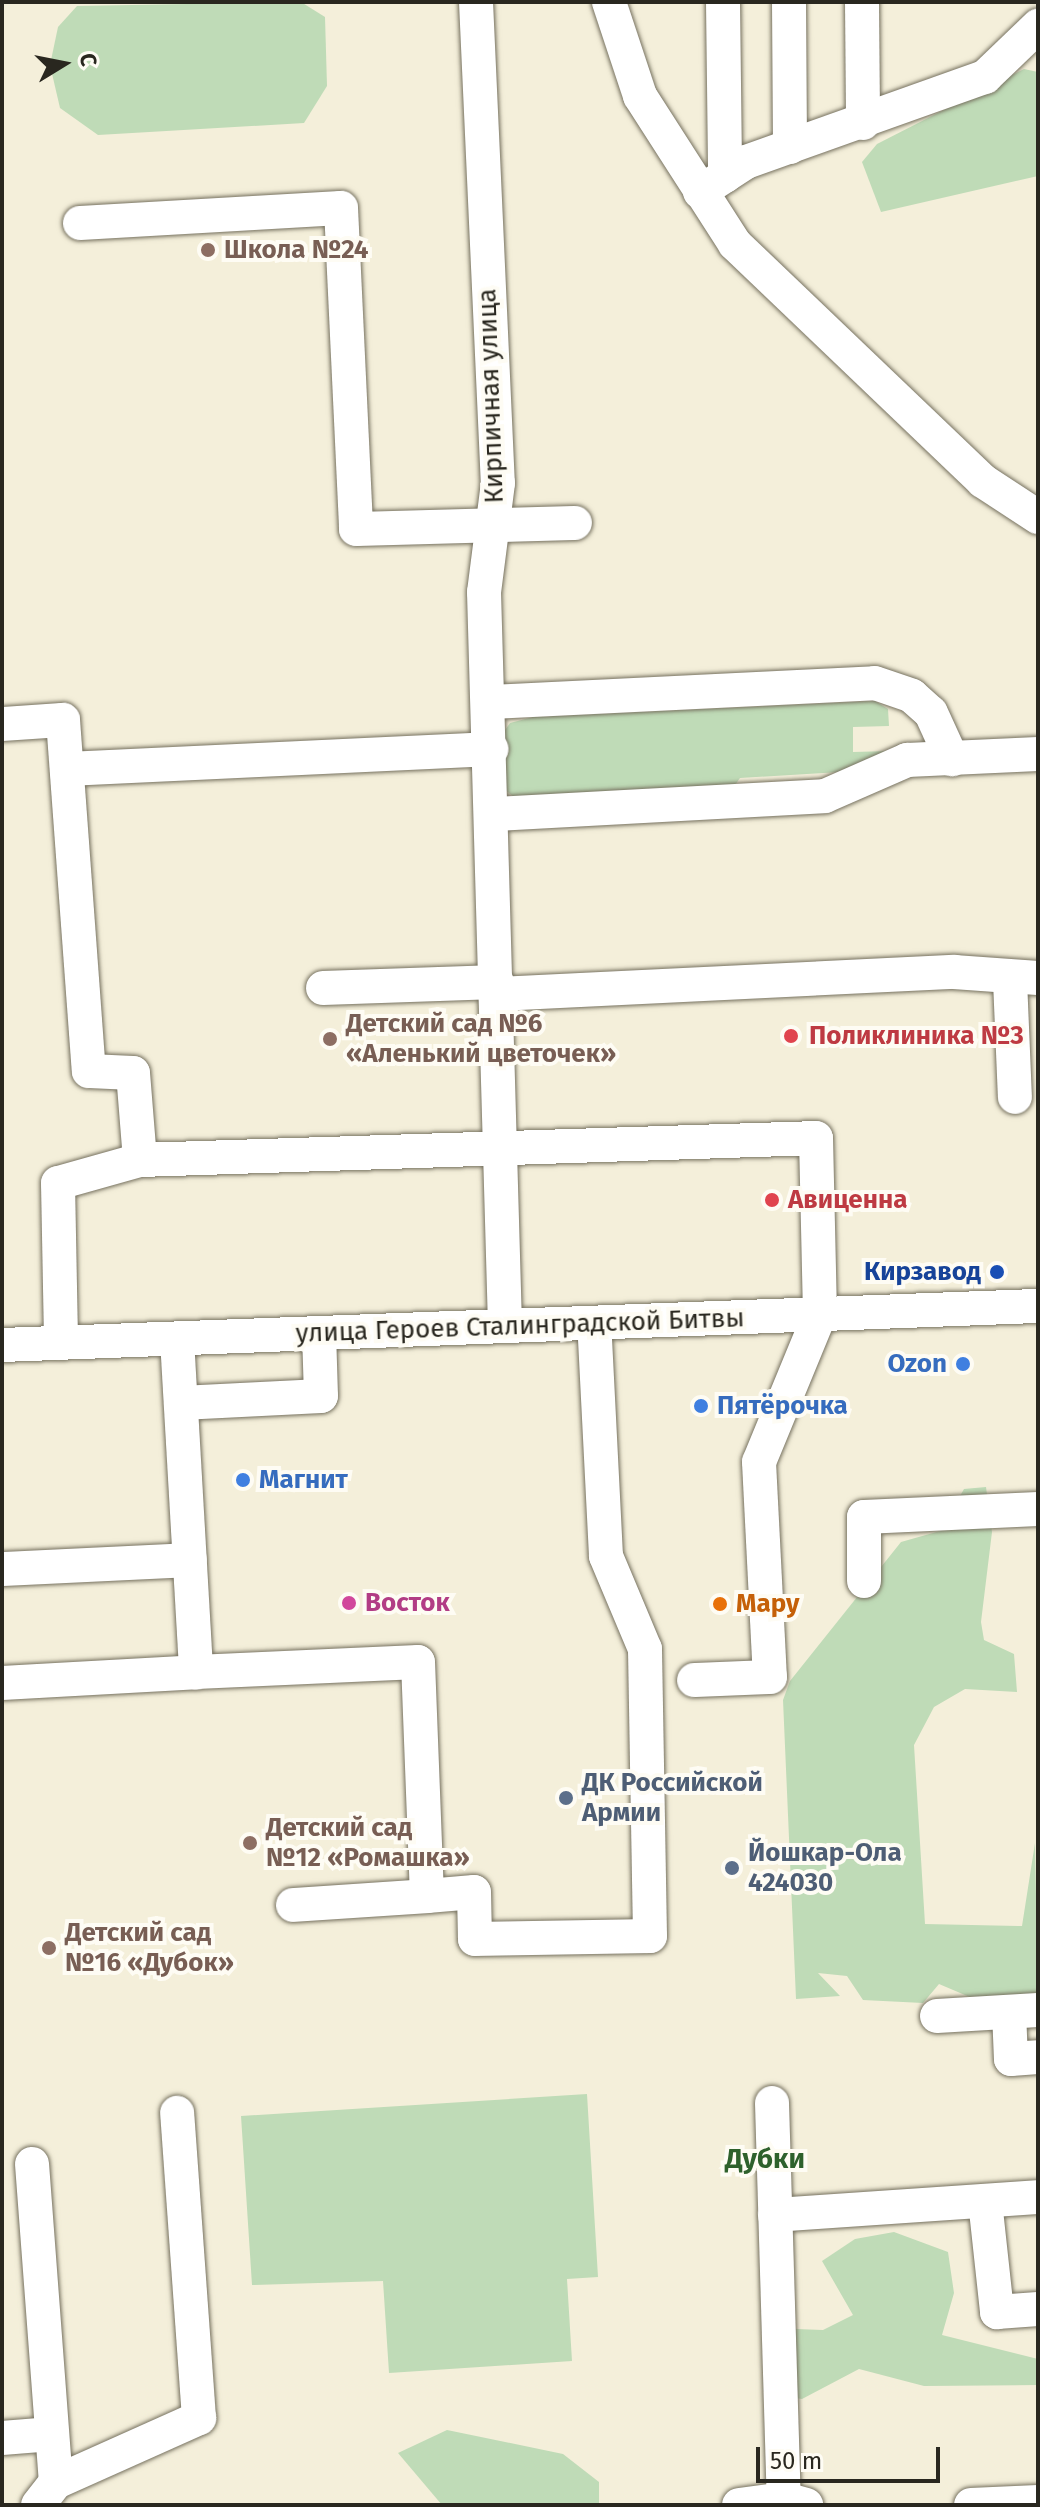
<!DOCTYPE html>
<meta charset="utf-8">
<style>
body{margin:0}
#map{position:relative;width:1040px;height:2507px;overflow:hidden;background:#f4efda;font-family:"Fira Sans",sans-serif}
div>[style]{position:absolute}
.green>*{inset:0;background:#bfdbb7}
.roads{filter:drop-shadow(0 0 2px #76715f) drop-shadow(0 0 2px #76715f)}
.minor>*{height:34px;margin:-17px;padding:0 17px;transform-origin:17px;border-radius:17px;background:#fff}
.dots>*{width:22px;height:22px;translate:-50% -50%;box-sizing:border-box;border:4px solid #fefcf4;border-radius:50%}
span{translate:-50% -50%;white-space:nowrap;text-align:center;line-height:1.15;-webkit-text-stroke:8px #fefcf4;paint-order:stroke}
.education-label{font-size:26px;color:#785e54;font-weight:700}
.left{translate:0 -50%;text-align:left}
.street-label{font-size:26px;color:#29271f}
.health-label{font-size:26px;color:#be3a42;font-weight:700}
.transit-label{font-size:26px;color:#164399;font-weight:700}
.right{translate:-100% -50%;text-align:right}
.shop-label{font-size:26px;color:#366cbe;font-weight:700}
.hotel-label{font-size:26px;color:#b23c85;font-weight:700}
.food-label{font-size:26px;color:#c56008;font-weight:700}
.service-label{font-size:26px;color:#4e5e75;font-weight:700}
.neighbourhood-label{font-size:28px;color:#2e612c;font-weight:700}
.frame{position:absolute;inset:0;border:4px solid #29271f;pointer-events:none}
.north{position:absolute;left:24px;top:24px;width:80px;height:80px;-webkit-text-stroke:6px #fefcf4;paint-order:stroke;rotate:80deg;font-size:22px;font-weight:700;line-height:32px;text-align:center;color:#29271f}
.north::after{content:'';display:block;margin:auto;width:28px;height:36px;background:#29271f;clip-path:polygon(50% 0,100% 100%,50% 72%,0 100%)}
.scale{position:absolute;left:756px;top:2447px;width:184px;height:36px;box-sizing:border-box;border:4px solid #29271f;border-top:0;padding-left:10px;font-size:24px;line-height:28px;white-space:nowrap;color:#29271f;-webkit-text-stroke:6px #fefcf4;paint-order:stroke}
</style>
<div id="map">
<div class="green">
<i style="clip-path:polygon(301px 2px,325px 17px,327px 86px,304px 123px,98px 135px,60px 108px,50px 65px,58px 27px,77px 6px)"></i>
<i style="clip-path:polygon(1024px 69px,1038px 72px,1038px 176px,881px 212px,862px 162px,877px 144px)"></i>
<i style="clip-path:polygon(875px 701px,888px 709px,889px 726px,853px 727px,853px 752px,890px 751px,856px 771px,740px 778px,728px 795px,525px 806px,504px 789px,501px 736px,510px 723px,533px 717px)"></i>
<i style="clip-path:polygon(986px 1487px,992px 1532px,981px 1622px,984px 1640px,1014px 1654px,1017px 1692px,965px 1689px,934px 1707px,914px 1745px,925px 1924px,1022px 1926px,1035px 1843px,1038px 1996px,972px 1998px,939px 1984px,923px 2003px,863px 2000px,847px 1976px,818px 1973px,840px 1996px,796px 1999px,783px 1700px,790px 1681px,901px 1542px,940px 1531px,964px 1489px)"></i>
<i style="clip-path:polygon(587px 2094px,598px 2277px,567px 2279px,572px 2361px,389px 2373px,383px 2281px,252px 2285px,241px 2116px)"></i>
<i style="clip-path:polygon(894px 2232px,948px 2252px,954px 2293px,942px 2335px,1038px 2359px,1038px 2385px,924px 2386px,859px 2369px,802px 2399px,789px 2397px,783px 2351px,796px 2329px,823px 2330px,853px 2315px,822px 2261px,855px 2239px)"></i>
<i style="clip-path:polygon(447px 2430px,563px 2454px,599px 2482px,599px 2505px,442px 2505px,398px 2453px)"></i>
</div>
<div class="roads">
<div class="minor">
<i style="left:476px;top:2px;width:482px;rotate:87.4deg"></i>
<i style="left:498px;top:483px;width:110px;rotate:97.3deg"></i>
<i style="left:484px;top:592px;width:734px;rotate:88.36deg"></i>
<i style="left:609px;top:2px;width:99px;rotate:71.7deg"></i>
<i style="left:640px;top:96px;width:176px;rotate:57.3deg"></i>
<i style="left:735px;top:244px;width:343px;rotate:43.7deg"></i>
<i style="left:983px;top:481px;width:66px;rotate:33.2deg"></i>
<i style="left:723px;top:2px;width:174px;rotate:89.3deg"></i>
<i style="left:789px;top:2px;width:145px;rotate:89.6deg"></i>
<i style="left:862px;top:2px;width:121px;rotate:89.5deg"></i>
<i style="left:700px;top:192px;width:55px;rotate:-33.1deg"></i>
<i style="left:746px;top:162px;width:254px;rotate:-19.6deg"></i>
<i style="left:985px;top:77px;width:74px;rotate:-43.9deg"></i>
<i style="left:80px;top:223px;width:261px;rotate:-3.3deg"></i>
<i style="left:341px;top:208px;width:321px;rotate:87.3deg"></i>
<i style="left:356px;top:529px;width:219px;rotate:-1.6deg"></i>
<i style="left:491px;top:702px;width:384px;rotate:-2.8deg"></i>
<i style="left:875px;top:683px;width:39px;rotate:19deg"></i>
<i style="left:912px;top:696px;width:25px;rotate:42deg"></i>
<i style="left:931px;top:713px;width:51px;rotate:65.5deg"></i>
<i style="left:2px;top:724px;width:61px;rotate:-3.8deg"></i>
<i style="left:63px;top:720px;width:352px;rotate:85.8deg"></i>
<i style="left:89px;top:1071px;width:44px;rotate:2.6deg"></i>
<i style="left:133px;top:1073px;width:87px;rotate:85.4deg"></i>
<i style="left:140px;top:1160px;width:85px;rotate:164.3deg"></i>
<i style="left:58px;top:1183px;width:160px;rotate:88.9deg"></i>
<i style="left:68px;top:769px;width:424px;rotate:-2.7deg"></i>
<i style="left:494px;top:814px;width:331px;rotate:-3.1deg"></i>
<i style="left:825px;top:796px;width:90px;rotate:-23.7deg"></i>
<i style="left:907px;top:760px;width:131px;rotate:-2.6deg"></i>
<i style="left:1010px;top:980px;width:117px;rotate:87.6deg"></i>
<i style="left:323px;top:988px;width:174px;rotate:-2deg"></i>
<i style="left:498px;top:994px;width:457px;rotate:-2.8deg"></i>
<i style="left:954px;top:972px;width:84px;rotate:4.1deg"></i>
<i style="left:140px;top:1160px;width:676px;rotate:-1.86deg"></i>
<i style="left:816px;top:1138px;width:176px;rotate:88.7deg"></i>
<i style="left:820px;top:1314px;width:160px;rotate:112.4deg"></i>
<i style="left:759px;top:1462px;width:215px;rotate:87.1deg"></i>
<i style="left:770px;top:1677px;width:76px;rotate:177.7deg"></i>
<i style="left:177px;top:1339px;width:334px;rotate:86.7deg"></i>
<i style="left:196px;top:1672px;width:222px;rotate:-2.6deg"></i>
<i style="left:418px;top:1662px;width:234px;rotate:87.8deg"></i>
<i style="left:427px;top:1896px;width:47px;rotate:-4.9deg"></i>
<i style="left:474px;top:1892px;width:47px;rotate:88.8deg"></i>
<i style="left:475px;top:1939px;width:175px;rotate:-1deg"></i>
<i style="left:650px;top:1936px;width:287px;rotate:-91deg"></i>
<i style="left:645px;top:1649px;width:101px;rotate:-112.8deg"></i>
<i style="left:606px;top:1556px;width:233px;rotate:-92.9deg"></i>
<i style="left:2px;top:1345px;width:1037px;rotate:-2.16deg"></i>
<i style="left:181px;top:1403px;width:140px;rotate:-2.9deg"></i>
<i style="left:321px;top:1396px;width:63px;rotate:-91.8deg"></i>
<i style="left:2px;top:1569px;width:188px;rotate:-2.7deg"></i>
<i style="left:864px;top:1581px;width:64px;rotate:-90deg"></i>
<i style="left:864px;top:1517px;width:174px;rotate:-2.6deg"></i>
<i style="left:2px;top:1683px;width:194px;rotate:-3.2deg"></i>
<i style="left:293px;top:1905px;width:134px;rotate:-3.8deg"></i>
<i style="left:1009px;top:2012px;width:47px;rotate:87.6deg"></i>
<i style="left:1011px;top:2059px;width:27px;rotate:-4deg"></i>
<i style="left:937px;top:2016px;width:101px;rotate:-3.4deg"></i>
<i style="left:772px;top:2103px;width:396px;rotate:88.3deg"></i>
<i style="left:32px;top:2164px;width:319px;rotate:85.7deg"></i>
<i style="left:985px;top:2201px;width:112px;rotate:83.8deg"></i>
<i style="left:997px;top:2312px;width:41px;rotate:-4.2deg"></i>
<i style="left:775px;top:2215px;width:264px;rotate:-3.9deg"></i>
<i style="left:2px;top:2438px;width:50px;rotate:-4.6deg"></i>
<i style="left:38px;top:2505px;width:29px;rotate:-52deg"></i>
<i style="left:56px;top:2482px;width:157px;rotate:-24.1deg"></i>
<i style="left:199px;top:2418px;width:306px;rotate:-94.1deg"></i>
<i style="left:739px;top:2505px;width:45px;rotate:-7.6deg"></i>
<i style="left:784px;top:2499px;width:23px;rotate:15deg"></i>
<i style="left:971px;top:2505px;width:67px;rotate:-2.6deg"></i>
</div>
</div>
<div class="dots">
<i style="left:208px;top:250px;background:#8d6e63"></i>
<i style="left:791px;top:1036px;background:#e0444e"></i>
<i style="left:330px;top:1039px;background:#8d6e63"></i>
<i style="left:772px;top:1200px;background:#e0444e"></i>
<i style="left:997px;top:1272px;background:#1a4fb4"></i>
<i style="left:963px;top:1364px;background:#3f7fe0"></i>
<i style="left:701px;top:1406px;background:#3f7fe0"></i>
<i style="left:243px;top:1480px;background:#3f7fe0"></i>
<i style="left:349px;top:1603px;background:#d1479c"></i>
<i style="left:720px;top:1604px;background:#e8710a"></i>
<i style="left:566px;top:1798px;background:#5c6f8a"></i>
<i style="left:250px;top:1843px;background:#8d6e63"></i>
<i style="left:732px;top:1868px;background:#5c6f8a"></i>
<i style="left:49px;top:1948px;background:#8d6e63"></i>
</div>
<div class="education-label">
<span class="left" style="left:224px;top:250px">Школа №24</span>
<span class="left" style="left:346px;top:1039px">Детский сад №6<br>«Аленький цветочек»</span>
<span class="left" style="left:266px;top:1843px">Детский сад<br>№12 «Ромашка»</span>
<span class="left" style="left:65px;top:1948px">Детский сад<br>№16 «Дубок»</span>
</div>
<div class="street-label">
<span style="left:491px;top:396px;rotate:-92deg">Кирпичная улица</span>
<span style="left:520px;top:1326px;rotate:-2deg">улица Героев Сталинградской Битвы</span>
</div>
<div class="health-label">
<span class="left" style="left:809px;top:1036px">Поликлиника №3</span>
<span class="left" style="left:788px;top:1200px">Авиценна</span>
</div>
<div class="transit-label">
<span class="right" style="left:981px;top:1272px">Кирзавод</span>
</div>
<div class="shop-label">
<span class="right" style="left:947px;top:1364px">Ozon</span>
<span class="left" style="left:717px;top:1406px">Пятёрочка</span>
<span class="left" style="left:259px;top:1480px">Магнит</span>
</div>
<div class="hotel-label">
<span class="left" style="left:365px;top:1603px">Восток</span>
</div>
<div class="food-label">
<span class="left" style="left:736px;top:1604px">Мару</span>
</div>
<div class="service-label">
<span class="left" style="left:582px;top:1798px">ДК Российской<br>Армии</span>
<span class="left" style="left:748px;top:1868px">Йошкар-Ола<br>424030</span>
</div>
<div class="neighbourhood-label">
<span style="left:765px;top:2159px">Дубки</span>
</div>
<div class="frame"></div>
<div class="north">С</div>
<div class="scale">50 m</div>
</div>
